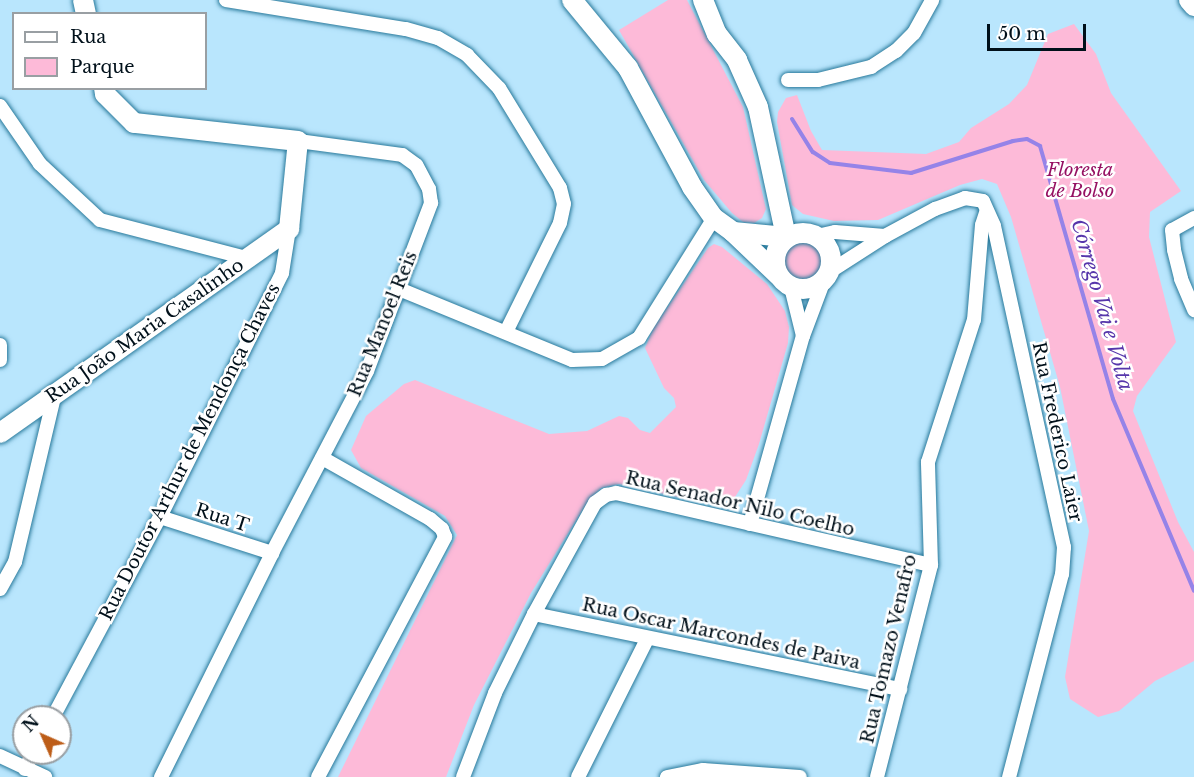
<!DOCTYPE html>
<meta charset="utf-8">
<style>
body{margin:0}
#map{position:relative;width:1194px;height:777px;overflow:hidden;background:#b9e6fd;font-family:"Libre Baskerville",serif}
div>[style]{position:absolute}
.green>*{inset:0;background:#fdbad8}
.round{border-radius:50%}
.stream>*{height:4px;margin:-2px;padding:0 2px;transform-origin:2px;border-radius:2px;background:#9583e8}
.roads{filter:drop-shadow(0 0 2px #28799b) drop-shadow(0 0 2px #28799b)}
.street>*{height:14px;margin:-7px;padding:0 7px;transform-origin:7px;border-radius:7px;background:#fff}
.secondary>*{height:20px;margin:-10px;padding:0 10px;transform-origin:10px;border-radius:10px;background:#fff}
.secondary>.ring{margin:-10px;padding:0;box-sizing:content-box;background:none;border:20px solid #fff;border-radius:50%}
span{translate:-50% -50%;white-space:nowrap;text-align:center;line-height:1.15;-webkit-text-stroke:5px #fff;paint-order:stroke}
.park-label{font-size:18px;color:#951062;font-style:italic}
.street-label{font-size:18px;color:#00101a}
.water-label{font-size:20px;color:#5736ab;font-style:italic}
.legend{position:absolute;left:12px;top:12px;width:195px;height:78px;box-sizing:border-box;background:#fff;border:2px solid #999fa3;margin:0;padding:8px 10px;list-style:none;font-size:18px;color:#00101a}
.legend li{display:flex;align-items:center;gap:12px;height:30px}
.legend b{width:30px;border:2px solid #999fa3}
.north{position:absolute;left:12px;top:705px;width:60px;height:60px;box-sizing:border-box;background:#fff;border:2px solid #999fa3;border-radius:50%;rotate:315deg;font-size:16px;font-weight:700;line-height:24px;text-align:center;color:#00101a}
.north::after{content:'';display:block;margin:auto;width:21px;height:27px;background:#bd5d18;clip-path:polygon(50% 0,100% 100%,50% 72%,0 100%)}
.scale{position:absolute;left:987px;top:24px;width:99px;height:27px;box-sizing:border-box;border:3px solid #00101a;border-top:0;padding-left:8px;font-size:18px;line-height:21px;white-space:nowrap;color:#00101a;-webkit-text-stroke:4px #fff;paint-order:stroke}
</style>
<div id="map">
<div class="green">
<i style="clip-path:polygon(668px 0,687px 0,743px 107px,766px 209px,762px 218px,754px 223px,743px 222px,732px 213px,704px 180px,619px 30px)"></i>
<i style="clip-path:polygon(1074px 24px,1096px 54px,1111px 93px,1181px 191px,1150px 212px,1149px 237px,1176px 342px,1137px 396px,1133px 411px,1178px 522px,1194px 552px,1194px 661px,1155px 681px,1119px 711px,1098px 717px,1070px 699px,1065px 677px,1089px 531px,1060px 387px,1011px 217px,997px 184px,982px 179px,960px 185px,878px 220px,834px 221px,803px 214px,792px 205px,777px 122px,778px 112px,786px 98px,797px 95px,811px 131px,822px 150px,926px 154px,959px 142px,971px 128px,1009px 104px,1027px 85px,1048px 34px)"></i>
<i class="round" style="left:782px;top:240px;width:42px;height:42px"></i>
<i style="clip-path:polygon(714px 244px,722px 247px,767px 284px,785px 311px,789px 327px,788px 343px,759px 444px,746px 480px,735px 497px,720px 503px,687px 499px,619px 484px,601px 488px,588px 501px,531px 593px,474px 705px,446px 777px,338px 777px,457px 535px,445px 516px,361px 468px,351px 450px,366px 416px,404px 384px,415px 380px,549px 434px,587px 431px,619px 416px,628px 418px,640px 430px,650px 433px,676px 407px,674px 398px,664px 388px,645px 348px,654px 327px,708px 248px)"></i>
</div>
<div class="stream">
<i style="left:792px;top:119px;width:39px;rotate:58deg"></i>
<i style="left:813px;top:152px;width:20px;rotate:33deg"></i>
<i style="left:830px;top:163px;width:82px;rotate:7deg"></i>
<i style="left:911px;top:173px;width:107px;rotate:-17.4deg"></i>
<i style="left:1013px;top:141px;width:14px;rotate:-8deg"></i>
<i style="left:1027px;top:139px;width:15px;rotate:28deg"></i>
<i style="left:1040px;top:146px;width:263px;rotate:73.9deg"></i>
<i style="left:1113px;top:399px;width:208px;rotate:67.1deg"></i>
</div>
<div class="roads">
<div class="street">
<i style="left:226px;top:0;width:182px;rotate:9.2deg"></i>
<i style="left:406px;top:29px;width:33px;rotate:16deg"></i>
<i style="left:438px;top:38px;width:34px;rotate:30deg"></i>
<i style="left:467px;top:55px;width:46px;rotate:45.9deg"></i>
<i style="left:499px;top:88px;width:117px;rotate:58.6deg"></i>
<i style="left:560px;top:188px;width:16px;rotate:76deg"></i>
<i style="left:564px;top:204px;width:19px;rotate:102deg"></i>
<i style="left:560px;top:223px;width:122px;rotate:116.4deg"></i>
<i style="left:788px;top:80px;width:30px"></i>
<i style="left:818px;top:80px;width:55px;rotate:-13.8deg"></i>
<i style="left:871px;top:67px;width:30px;rotate:-33deg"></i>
<i style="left:896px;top:51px;width:25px;rotate:-45deg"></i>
<i style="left:914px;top:33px;width:38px;rotate:-61deg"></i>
<i style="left:0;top:106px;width:70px;rotate:55.4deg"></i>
<i style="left:40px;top:164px;width:82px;rotate:43deg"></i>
<i style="left:100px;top:220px;width:155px;rotate:14.6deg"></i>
<i style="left:1194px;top:218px;width:25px;rotate:151deg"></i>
<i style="left:1172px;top:230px;width:20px;rotate:84deg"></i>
<i style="left:1174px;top:250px;width:30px;rotate:76deg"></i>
<i style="left:1181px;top:279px;width:34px;rotate:67deg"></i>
<i style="left:817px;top:236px;width:18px;rotate:-13deg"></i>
<i style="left:835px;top:232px;width:50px;rotate:4.6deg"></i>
<i style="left:829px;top:272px;width:67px;rotate:-32.7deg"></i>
<i style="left:885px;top:236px;width:57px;rotate:-28.4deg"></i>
<i style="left:935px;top:209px;width:32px;rotate:-20deg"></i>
<i style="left:965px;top:198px;width:18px;rotate:9deg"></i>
<i style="left:983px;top:201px;width:27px;rotate:66deg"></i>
<i style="left:994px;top:226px;width:329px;rotate:77.7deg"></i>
<i style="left:1064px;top:547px;width:27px;rotate:94deg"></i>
<i style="left:1062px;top:574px;width:210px;rotate:104.6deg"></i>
<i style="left:791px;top:287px;width:50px;rotate:76.2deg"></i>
<i style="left:399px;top:289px;width:187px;rotate:22.3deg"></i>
<i style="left:572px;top:360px;width:30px;rotate:-2deg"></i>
<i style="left:602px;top:359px;width:43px;rotate:-29.6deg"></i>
<i style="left:639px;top:338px;width:142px;rotate:-58deg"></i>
<i style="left:0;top:345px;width:15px;rotate:90deg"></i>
<i style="left:160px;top:517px;width:118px;rotate:17.8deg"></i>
<i style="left:750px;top:524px;width:195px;rotate:-74.3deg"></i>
<i style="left:803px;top:336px;width:60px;rotate:-69.4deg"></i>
<i style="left:0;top:589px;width:31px;rotate:-61deg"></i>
<i style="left:15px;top:562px;width:174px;rotate:-76.7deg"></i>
<i style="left:534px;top:614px;width:374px;rotate:11.6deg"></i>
<i style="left:53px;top:717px;width:227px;rotate:-61.9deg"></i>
<i style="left:160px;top:517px;width:273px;rotate:-63.4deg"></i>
<i style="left:282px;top:273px;width:45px;rotate:-81deg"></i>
<i style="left:0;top:756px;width:50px;rotate:25deg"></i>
<i style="left:25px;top:769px;width:18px;rotate:-63deg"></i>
<i style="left:161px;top:777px;width:250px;rotate:-63.6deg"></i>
<i style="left:272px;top:553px;width:205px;rotate:-62.4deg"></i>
<i style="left:367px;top:371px;width:180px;rotate:-69.1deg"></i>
<i style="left:431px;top:203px;width:14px;rotate:-98deg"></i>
<i style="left:429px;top:189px;width:27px;rotate:-118deg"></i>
<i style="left:416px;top:165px;width:17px;rotate:-144deg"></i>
<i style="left:402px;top:155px;width:105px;rotate:-172.3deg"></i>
<i style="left:318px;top:777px;width:272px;rotate:-62.1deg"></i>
<i style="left:445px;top:537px;width:9px;rotate:-111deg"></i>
<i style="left:442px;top:529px;width:16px;rotate:-140deg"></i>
<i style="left:430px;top:519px;width:124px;rotate:-150.5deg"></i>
<i style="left:463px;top:777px;width:90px;rotate:-69.1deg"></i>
<i style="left:495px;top:693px;width:88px;rotate:-63.7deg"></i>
<i style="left:534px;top:614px;width:127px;rotate:-61.2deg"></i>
<i style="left:595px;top:503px;width:14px;rotate:-36deg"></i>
<i style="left:606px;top:495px;width:10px;rotate:-11deg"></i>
<i style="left:616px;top:493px;width:323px;rotate:12.9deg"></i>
<i style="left:578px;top:777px;width:154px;rotate:-63.4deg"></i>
<i style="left:667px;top:777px;width:37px;rotate:-11deg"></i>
<i style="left:703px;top:770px;width:97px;rotate:4.1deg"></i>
<i style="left:877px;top:777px;width:219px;rotate:-75.7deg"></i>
<i style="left:931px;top:565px;width:103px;rotate:-91.7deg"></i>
<i style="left:928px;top:462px;width:149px;rotate:-72.1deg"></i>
<i style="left:974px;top:320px;width:95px;rotate:-85.2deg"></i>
<i style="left:982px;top:225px;width:13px;rotate:-72deg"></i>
</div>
<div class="secondary">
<i style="left:83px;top:0;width:14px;rotate:78deg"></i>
<i style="left:572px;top:0;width:88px;rotate:50.5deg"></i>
<i style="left:628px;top:68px;width:135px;rotate:61.7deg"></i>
<i style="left:692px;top:187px;width:38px;rotate:55deg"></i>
<i style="left:714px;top:218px;width:24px;rotate:36deg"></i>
<i style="left:733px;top:232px;width:62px;rotate:43.7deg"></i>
<i style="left:703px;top:0;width:37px;rotate:68deg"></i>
<i style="left:717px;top:34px;width:33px;rotate:52deg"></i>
<i style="left:737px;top:60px;width:51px;rotate:65.9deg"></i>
<i style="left:758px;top:107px;width:133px;rotate:77.8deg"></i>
<i style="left:786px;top:237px;width:53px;rotate:-174.6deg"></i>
<i style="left:1189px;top:0;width:8px;rotate:50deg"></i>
<i class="ring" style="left:775px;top:233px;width:36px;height:36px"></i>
<i style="left:0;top:433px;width:354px;rotate:-35.2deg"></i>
<i style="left:289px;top:229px;width:88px;rotate:-84.2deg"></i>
<i style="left:298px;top:141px;width:165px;rotate:-173.7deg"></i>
<i style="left:134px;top:123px;width:41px;rotate:-135deg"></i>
<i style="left:105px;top:94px;width:6px;rotate:-99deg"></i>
</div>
</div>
<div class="park-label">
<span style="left:1080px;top:181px">Floresta<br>de Bolso</span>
</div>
<div class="street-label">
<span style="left:383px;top:324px;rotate:-68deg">Rua Manoel Reis</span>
<span style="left:145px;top:331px;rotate:-35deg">Rua João Maria Casalinho</span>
<span style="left:1057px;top:432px;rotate:78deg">Rua Frederico Laier</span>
<span style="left:190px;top:452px;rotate:-63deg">Rua Doutor Arthur de Mendonça Chaves</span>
<span style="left:740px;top:504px;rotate:13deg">Rua Senador Nilo Coelho</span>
<span style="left:222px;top:518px;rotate:18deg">Rua T</span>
<span style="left:721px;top:634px;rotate:12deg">Rua Oscar Marcondes de Paiva</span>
<span style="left:889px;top:649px;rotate:-77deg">Rua Tomazo Venafro</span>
</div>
<div class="water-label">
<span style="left:1102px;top:305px;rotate:74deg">Córrego Vai e Volta</span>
</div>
<ul class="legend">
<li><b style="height:8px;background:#fff"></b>Rua</li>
<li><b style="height:16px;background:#fdbad8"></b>Parque</li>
</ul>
<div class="north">N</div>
<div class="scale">50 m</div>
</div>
